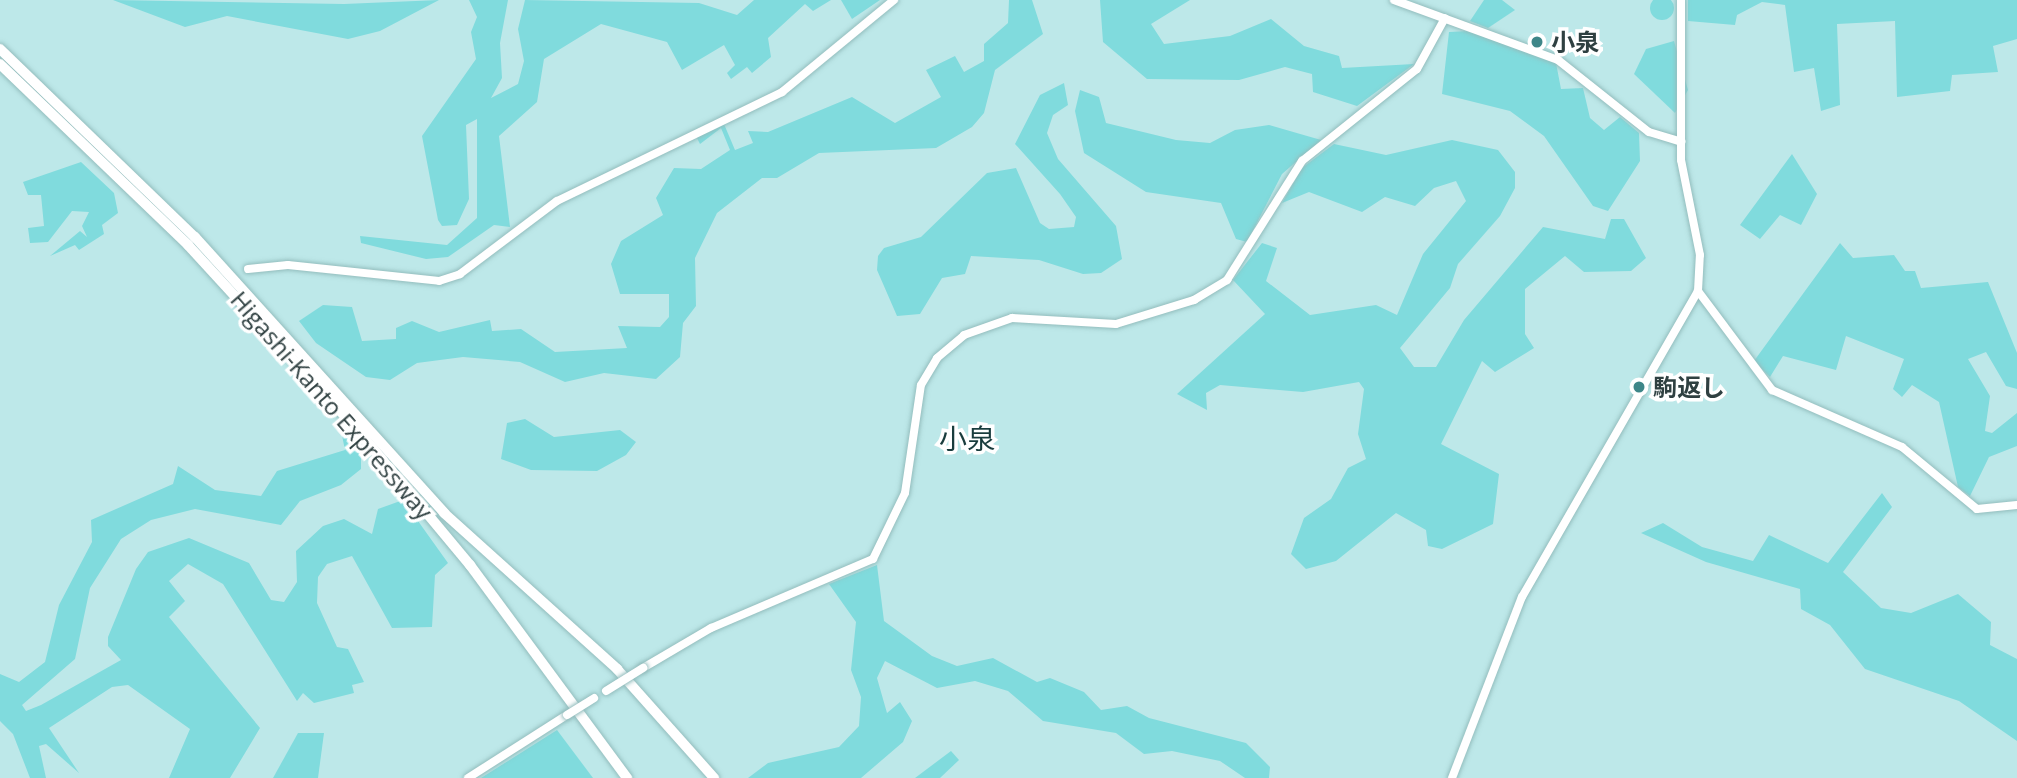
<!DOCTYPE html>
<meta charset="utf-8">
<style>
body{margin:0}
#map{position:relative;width:2017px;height:778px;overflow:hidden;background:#bde8e9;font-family:"Open Sans","Noto Sans JP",sans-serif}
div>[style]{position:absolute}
.green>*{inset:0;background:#80dbdd}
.round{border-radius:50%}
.roads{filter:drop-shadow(0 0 2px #93bdbd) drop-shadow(0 0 2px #93bdbd)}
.secondary>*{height:8px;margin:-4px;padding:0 4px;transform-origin:4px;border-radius:4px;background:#fff}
.highway>*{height:10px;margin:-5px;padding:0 5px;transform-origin:5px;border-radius:5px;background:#fff}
.bridges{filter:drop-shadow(0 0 2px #93bdbd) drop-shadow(0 0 2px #93bdbd)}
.secondary-bridge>*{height:8px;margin:-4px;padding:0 4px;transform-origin:4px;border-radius:4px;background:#fff}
.dots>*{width:19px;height:19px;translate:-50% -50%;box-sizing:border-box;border:4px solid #fff;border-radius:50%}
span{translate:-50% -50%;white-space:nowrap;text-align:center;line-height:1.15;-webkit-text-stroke:7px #fff;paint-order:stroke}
.poi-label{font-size:24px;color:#2f4041;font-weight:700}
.left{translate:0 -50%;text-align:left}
.street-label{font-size:24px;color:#2f4041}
.quarter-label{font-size:28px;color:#193c3d}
</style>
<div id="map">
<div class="green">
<i class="round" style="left:1650px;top:-4px;width:24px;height:24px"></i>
<i style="clip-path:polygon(113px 0,344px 4px,439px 0,380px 31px,348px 39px,227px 16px,185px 27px)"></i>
<i style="clip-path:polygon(469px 0,508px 0,500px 43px,502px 78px,491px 98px,518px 84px,524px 61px,518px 29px,525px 0,699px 3px,737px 15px,754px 0,831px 0,813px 11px,805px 4px,768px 38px,771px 57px,752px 73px,747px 67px,731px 79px,727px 73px,735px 65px,724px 45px,682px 70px,667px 42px,601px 24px,544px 59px,537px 102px,499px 136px,510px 227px,494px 225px,448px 257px,426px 259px,361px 243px,360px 236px,447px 245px,477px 218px,477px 119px,466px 125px,469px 199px,457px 225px,442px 226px,438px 220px,422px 136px,476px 59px,471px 32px,477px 17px)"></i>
<i style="clip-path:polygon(841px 0,880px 0,852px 19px)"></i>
<i style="clip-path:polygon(1009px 0,1032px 0,1043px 34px,995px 70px,984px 113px,972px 127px,936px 148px,819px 153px,777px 178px,762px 178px,717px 213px,695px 258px,696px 306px,683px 323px,680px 357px,656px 379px,604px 373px,565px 382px,520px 362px,463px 357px,417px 363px,390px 380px,366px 377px,316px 343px,299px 321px,323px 305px,352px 307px,362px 341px,396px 339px,396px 328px,412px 321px,439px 332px,490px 320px,492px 331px,521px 329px,555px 352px,627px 348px,618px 326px,660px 327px,669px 317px,669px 294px,620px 294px,611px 264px,621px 241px,663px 215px,656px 198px,674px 168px,701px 169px,730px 150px,721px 128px,700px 144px,696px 136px,724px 124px,735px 150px,753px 143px,748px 131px,768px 132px,852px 97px,895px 123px,941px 97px,926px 70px,955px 56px,964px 72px,984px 61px,984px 44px,1008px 23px)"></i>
<i style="clip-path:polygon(1100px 0,1190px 0,1151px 24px,1164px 44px,1230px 36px,1271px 19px,1304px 46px,1339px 56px,1342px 68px,1414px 64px,1357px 106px,1313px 92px,1312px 74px,1285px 67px,1239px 80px,1147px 79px,1103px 42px)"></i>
<i style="clip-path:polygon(1484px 0,1502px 0,1515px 10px,1488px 28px,1470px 21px)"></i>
<i style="clip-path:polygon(1688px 0,2017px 0,2017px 39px,1993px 46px,1998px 72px,1952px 75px,1950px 91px,1897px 97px,1895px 21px,1837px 24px,1840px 105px,1821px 111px,1814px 68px,1794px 72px,1785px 5px,1762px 2px,1737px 15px,1735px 25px,1688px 21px)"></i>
<i style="clip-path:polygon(1469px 31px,1556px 63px,1561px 89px,1583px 88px,1590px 118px,1604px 130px,1620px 117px,1639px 133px,1640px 161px,1608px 211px,1593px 206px,1544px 136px,1510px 111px,1442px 94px,1449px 32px)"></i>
<i style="clip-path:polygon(1674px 41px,1688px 90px,1675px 113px,1634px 74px,1646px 49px)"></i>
<i style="clip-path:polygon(1064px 83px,1068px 105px,1053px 115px,1047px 133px,1058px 159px,1116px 226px,1122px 259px,1101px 273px,1083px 274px,1039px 260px,971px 256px,965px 274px,942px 278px,920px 314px,897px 316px,877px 270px,878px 256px,884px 248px,921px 237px,987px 173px,1016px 168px,1040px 223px,1049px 229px,1074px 227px,1076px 217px,1060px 194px,1015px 144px,1040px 95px)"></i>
<i style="clip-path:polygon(1080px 90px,1099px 97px,1106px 123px,1176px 140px,1210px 143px,1235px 130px,1269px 125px,1321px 140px,1282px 174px,1247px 242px,1236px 239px,1221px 203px,1146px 192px,1084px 153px,1075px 111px)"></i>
<i style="clip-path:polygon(1452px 140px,1498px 150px,1515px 172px,1515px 188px,1500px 216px,1458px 264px,1450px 288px,1400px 348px,1414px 367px,1436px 367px,1464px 320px,1543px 227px,1605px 239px,1611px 219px,1624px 219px,1646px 258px,1631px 271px,1584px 272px,1565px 256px,1525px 289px,1525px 334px,1534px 348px,1495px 372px,1482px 361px,1441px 444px,1499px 474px,1493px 524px,1442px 549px,1428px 546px,1426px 530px,1396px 513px,1336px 561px,1306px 569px,1291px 554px,1304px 518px,1331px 499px,1348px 468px,1366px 459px,1358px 434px,1364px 389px,1359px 382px,1303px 392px,1220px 385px,1206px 393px,1207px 410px,1177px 394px,1265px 314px,1233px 280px,1262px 243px,1277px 248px,1266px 281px,1310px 315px,1376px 305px,1397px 315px,1423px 254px,1466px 201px,1456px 181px,1434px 188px,1415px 206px,1385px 197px,1362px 212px,1309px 192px,1282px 203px,1302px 168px,1334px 144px,1386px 155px)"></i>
<i style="clip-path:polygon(1792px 154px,1817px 194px,1801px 225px,1780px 215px,1760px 239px,1740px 225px)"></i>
<i style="clip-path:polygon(81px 162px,114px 193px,118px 213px,102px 225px,104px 234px,79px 250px,75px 245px,50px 256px,80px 231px,87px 237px,82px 226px,89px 212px,72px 211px,48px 242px,30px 243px,28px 228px,44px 226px,41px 195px,28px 195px,23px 182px)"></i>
<i style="clip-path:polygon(1840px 243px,1853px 258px,1894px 255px,1905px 271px,1915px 271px,1921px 288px,1988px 282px,2017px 353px,2017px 389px,2006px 386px,1986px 352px,1968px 359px,1990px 396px,1985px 431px,1992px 433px,2017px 413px,2017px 446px,1989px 457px,1970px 496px,1958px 487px,1939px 402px,1912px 385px,1902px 397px,1893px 389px,1904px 359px,1846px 336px,1836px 370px,1783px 356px,1770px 377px,1754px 361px)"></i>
<i style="clip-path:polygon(525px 419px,554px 437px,620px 430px,636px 442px,626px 455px,597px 471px,531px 470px,501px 459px,507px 423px)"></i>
<i style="clip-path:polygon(340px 426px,361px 450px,361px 469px,341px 485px,300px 501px,281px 525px,195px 509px,151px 520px,121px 539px,90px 588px,75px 659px,22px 705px,26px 711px,41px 705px,121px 660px,108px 646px,108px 637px,136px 569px,148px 552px,189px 538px,249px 563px,271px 600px,284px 602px,297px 582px,296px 551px,323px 526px,344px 519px,372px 534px,378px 509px,403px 500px,448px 563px,435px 575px,432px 627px,392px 628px,352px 556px,327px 564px,318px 577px,317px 603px,337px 647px,348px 649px,364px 682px,352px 685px,354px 693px,314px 703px,303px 693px,297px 701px,223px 584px,188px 564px,169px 581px,185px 601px,169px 617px,260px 728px,230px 778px,169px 778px,190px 729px,128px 685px,112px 687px,49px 728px,79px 773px,46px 744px,39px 746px,46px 778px,30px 778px,13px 734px,0 721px,0 674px,19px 682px,45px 662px,59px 605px,92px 542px,91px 520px,173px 484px,178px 466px,215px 490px,261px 496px,277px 471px,345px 450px)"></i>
<i style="clip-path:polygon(1882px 493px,1892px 507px,1843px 572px,1881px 608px,1911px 613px,1958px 594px,1991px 622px,1990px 645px,2017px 659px,2017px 741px,1959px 701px,1865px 669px,1830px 625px,1801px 609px,1800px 589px,1706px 562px,1641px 533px,1663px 523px,1702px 547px,1753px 561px,1769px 535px,1828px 563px)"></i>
<i style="clip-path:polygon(877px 565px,884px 621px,932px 656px,957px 666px,993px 658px,1037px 682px,1050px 678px,1084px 692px,1101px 710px,1127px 706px,1149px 718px,1246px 743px,1270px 767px,1269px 778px,1245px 778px,1220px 761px,1172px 751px,1144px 754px,1116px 733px,1043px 721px,1008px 691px,975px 681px,937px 688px,885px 661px,877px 678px,887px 713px,900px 702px,912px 721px,903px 742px,861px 778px,748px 778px,768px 763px,839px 747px,859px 726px,861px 697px,851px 670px,856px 622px,829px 584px)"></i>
<i style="clip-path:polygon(557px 730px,593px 778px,481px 778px)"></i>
<i style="clip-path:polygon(298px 733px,324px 733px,318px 778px,273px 778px)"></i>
<i style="clip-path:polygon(951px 751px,959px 760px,940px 778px,915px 778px)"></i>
</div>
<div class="roads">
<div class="secondary">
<i style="left:1394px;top:0;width:175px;rotate:20.1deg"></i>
<i style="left:1558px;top:60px;width:116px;rotate:38.4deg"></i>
<i style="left:1649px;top:132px;width:34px;rotate:17deg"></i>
<i style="left:248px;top:269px;width:40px;rotate:-5.7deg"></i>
<i style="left:288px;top:265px;width:152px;rotate:6deg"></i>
<i style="left:439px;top:281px;width:22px;rotate:-18deg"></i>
<i style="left:460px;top:274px;width:121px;rotate:-37deg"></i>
<i style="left:557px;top:201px;width:250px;rotate:-25.8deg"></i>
<i style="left:782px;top:92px;width:145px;rotate:-39.4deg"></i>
<i style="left:1698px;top:291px;width:124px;rotate:53.2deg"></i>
<i style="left:1772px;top:390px;width:142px;rotate:23.7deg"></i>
<i style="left:1902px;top:447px;width:97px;rotate:39.6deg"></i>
<i style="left:1977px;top:509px;width:40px;rotate:-5.7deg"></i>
<i style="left:643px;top:668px;width:79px;rotate:-30.5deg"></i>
<i style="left:711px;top:628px;width:176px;rotate:-23.1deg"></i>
<i style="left:873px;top:559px;width:73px;rotate:-64.1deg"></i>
<i style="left:905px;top:493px;width:109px;rotate:-81.6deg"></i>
<i style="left:921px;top:385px;width:31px;rotate:-59deg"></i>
<i style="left:937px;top:358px;width:35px;rotate:-40deg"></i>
<i style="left:964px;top:335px;width:51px;rotate:-19.5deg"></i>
<i style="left:1012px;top:318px;width:104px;rotate:3.3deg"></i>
<i style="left:1116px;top:324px;width:82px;rotate:-17.1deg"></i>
<i style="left:1194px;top:300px;width:39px;rotate:-31deg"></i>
<i style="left:1227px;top:280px;width:141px;rotate:-57.8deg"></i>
<i style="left:1302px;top:161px;width:147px;rotate:-38.7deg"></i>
<i style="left:1417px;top:69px;width:58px;rotate:-61.2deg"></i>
<i style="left:468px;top:778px;width:117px;rotate:-32.5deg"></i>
<i style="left:1452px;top:778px;width:194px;rotate:-68.9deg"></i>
<i style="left:1522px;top:597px;width:353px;rotate:-60.1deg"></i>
<i style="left:1698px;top:291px;width:36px;rotate:-87deg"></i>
<i style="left:1700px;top:255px;width:97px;rotate:-101.3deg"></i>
<i style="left:1681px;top:160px;width:160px;rotate:-90deg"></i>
</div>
<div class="highway">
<i style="left:0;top:49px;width:271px;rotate:44deg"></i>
<i style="left:195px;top:237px;width:372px;rotate:47.9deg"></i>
<i style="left:444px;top:513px;width:233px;rotate:42deg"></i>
<i style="left:617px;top:669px;width:146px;rotate:48.3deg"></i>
<i style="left:0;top:64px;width:261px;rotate:43.9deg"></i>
<i style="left:188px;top:245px;width:255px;rotate:47.5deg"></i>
<i style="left:360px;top:433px;width:172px;rotate:50.2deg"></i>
<i style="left:470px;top:565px;width:265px;rotate:53.6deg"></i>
</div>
</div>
<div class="bridges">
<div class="secondary-bridge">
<i style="left:606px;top:691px;width:44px;rotate:-31.9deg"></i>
<i style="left:567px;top:715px;width:32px;rotate:-32deg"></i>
</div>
</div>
<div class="dots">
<i style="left:1537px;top:42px;background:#3e8688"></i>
<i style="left:1639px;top:387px;background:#3e8688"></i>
</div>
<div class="poi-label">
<span class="left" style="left:1551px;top:42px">小泉</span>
<span class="left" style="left:1653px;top:387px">駒返し</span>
</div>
<div class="street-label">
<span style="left:332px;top:405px;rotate:49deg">Higashi-Kanto Expressway</span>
</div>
<div class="quarter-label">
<span style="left:967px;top:438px">小泉</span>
</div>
</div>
